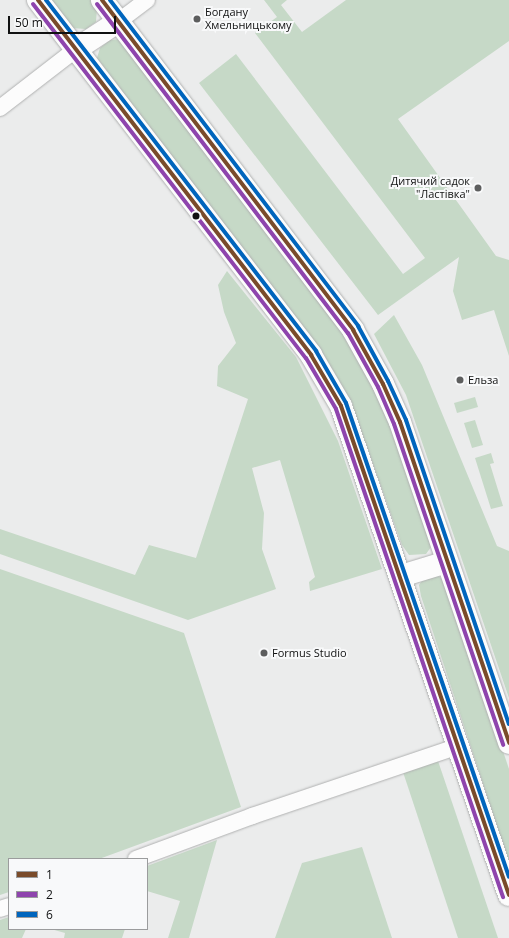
<!DOCTYPE html>
<meta charset="utf-8">
<style>
body{margin:0}
#map{position:relative;width:509px;height:938px;overflow:hidden;background:#ebecec;font-family:"Open Sans",sans-serif}
div>[style]{position:absolute}
.green>*{inset:0;background:#c6d9c7}
.roads{filter:drop-shadow(0 0 1px #b0b1b1) drop-shadow(0 0 1px #b0b1b1)}
.street>*{height:16px;margin:-8px;padding:0 8px;transform-origin:8px;border-radius:8px;background:#fcfcfc}
.secondary>*{height:22px;margin:-11px;padding:0 11px;transform-origin:11px;border-radius:11px;background:#fcfcfc}
.bus-1>*{height:4px;margin:-2px;padding:0 2px;transform-origin:2px;border-radius:2px;background:#7a4b2a}
.bus-2>*{height:4px;margin:-2px;padding:0 2px;transform-origin:2px;border-radius:2px;background:#8e44ad}
.bus-3>*{height:4px;margin:-2px;padding:0 2px;transform-origin:2px;border-radius:2px;background:#0065bd}
.dots>*{width:11px;height:11px;translate:-50% -50%;box-sizing:border-box;border:2px solid #f8f9fa;border-radius:50%}
span{translate:-50% -50%;white-space:nowrap;text-align:center;line-height:1.15;-webkit-text-stroke:4px #f8f9fa;paint-order:stroke}
.poi-label{font-size:11px;color:#101111}
.left{translate:0 -50%;text-align:left}
.right{translate:-100% -50%;text-align:right}
.legend{position:absolute;left:8px;top:858px;width:140px;height:72px;box-sizing:border-box;background:#f8f9fa;border:1px solid #9b9c9d;margin:0;padding:5px 7px;list-style:none;font-size:12px;color:#101111}
.legend li{display:flex;align-items:center;gap:8px;height:20px}
.legend b{width:20px;border:1px solid #9b9c9d}
.scale{position:absolute;left:8px;top:16px;width:108px;height:18px;box-sizing:border-box;border:2px solid #101111;border-top:0;padding-left:5px;font-size:12px;line-height:14px;white-space:nowrap;color:#101111;-webkit-text-stroke:3px #f8f9fa;paint-order:stroke}
</style>
<div id="map">
<div class="green">
<i style="clip-path:polygon(49px 0,91px 0,97px 8px,96px 22px,86px 29px,71px 28px)"></i>
<i style="clip-path:polygon(264px 0,287px 0,281px 5px,302px 32px,346px 0,509px 0,509px 41px,398px 119px,496px 256px,509px 260px,509px 356px,494px 310px,462px 320px,453px 291px,459px 257px,378px 315px,199px 83px,236px 54px,403px 274px,425px 258px,255px 33px,277px 17px)"></i>
<i style="clip-path:polygon(122px 39px,343px 332px,383px 402px,431px 547px,426px 554px,409px 555px,402px 545px,353px 408px,319px 350px,97px 58px,100px 48px,110px 40px)"></i>
<i style="clip-path:polygon(227px 271px,296px 357px,338px 441px,382px 569px,310px 591px,309px 582px,315px 577px,280px 460px,252px 468px,264px 513px,262px 549px,276px 589px,188px 620px,0 554px,0 529px,135px 575px,149px 545px,196px 558px,248px 399px,217px 386px,218px 366px,236px 343px,224px 312px,218px 285px)"></i>
<i style="clip-path:polygon(394px 315px,422px 365px,497px 546px,509px 551px,509px 698px,406px 395px,374px 334px)"></i>
<i style="clip-path:polygon(475px 397px,478px 407px,457px 413px,454px 403px)"></i>
<i style="clip-path:polygon(475px 420px,483px 445px,472px 448px,464px 423px)"></i>
<i style="clip-path:polygon(491px 453px,494px 463px,490px 464px,503px 506px,491px 509px,475px 458px)"></i>
<i style="clip-path:polygon(0 569px,184px 633px,241px 807px,99px 859px,9px 859px,9px 892px,0 895px)"></i>
<i style="clip-path:polygon(435px 574px,444px 580px,448px 588px,509px 769px,509px 862px,421px 596px,419px 585px,425px 576px)"></i>
<i style="clip-path:polygon(436px 755px,498px 938px,458px 938px,401px 766px)"></i>
<i style="clip-path:polygon(217px 840px,189px 938px,168px 938px,180px 901px,147px 891px,147px 866px)"></i>
<i style="clip-path:polygon(362px 847px,392px 938px,275px 938px,302px 863px)"></i>
<i style="clip-path:polygon(9px 917px,9px 929px,26px 929px,22px 938px,0 938px,0 920px)"></i>
<i style="clip-path:polygon(51px 929px,125px 929px,122px 938px,64px 938px,65px 933px)"></i>
</div>
<div class="roads">
<div class="street">
<i style="left:119px;top:21px;width:35px;rotate:-37deg"></i>
<i style="left:0;top:108px;width:95px;rotate:-37.7deg"></i>
<i style="left:136px;top:859px;width:124px;rotate:-20.3deg"></i>
<i style="left:252px;top:816px;width:219px;rotate:-18.7deg"></i>
<i style="left:0;top:909px;width:9px;rotate:-18deg"></i>
</div>
<div class="secondary">
<i style="left:38px;top:0;width:448px;rotate:52.4deg"></i>
<i style="left:311px;top:355px;width:59px;rotate:59.5deg"></i>
<i style="left:341px;top:406px;width:517px;rotate:71.04deg"></i>
<i style="left:102px;top:0;width:415px;rotate:52.7deg"></i>
<i style="left:353px;top:330px;width:62px;rotate:60.9deg"></i>
<i style="left:383px;top:384px;width:42px;rotate:65.9deg"></i>
<i style="left:400px;top:422px;width:339px;rotate:71.2deg"></i>
<i style="left:75px;top:50px;width:53px;rotate:-33.4deg"></i>
<i style="left:401px;top:576px;width:48px;rotate:-16.9deg"></i>
</div>
</div>
<div class="bus-1">
<i style="left:38px;top:0;width:448px;rotate:52.4deg"></i>
<i style="left:311px;top:355px;width:59px;rotate:59.5deg"></i>
<i style="left:341px;top:406px;width:517px;rotate:71.04deg"></i>
<i style="left:102px;top:0;width:415px;rotate:52.7deg"></i>
<i style="left:353px;top:330px;width:62px;rotate:60.9deg"></i>
<i style="left:383px;top:384px;width:42px;rotate:65.9deg"></i>
<i style="left:400px;top:422px;width:339px;rotate:71.2deg"></i>
</div>
<div class="bus-2">
<i style="left:33px;top:4px;width:447px;rotate:52.4deg"></i>
<i style="left:306px;top:358px;width:59px;rotate:59.5deg"></i>
<i style="left:336px;top:409px;width:516px;rotate:71.11deg"></i>
<i style="left:97px;top:4px;width:414px;rotate:52.7deg"></i>
<i style="left:348px;top:333px;width:62px;rotate:60.9deg"></i>
<i style="left:378px;top:387px;width:40px;rotate:66.6deg"></i>
<i style="left:394px;top:424px;width:339px;rotate:71.2deg"></i>
</div>
<div class="bus-3">
<i style="left:46px;top:0;width:443px;rotate:52.4deg"></i>
<i style="left:316px;top:351px;width:60px;rotate:60deg"></i>
<i style="left:346px;top:403px;width:501px;rotate:71.02deg"></i>
<i style="left:110px;top:0;width:410px;rotate:52.7deg"></i>
<i style="left:358px;top:326px;width:63px;rotate:61.4deg"></i>
<i style="left:388px;top:381px;width:43px;rotate:65.2deg"></i>
<i style="left:406px;top:420px;width:321px;rotate:71.3deg"></i>
</div>
<div class="dots">
<i style="left:197px;top:19px;background:#5d5e5e"></i>
<i style="left:478px;top:188px;background:#5d5e5e"></i>
<i style="left:196px;top:216px;background:#101111"></i>
<i style="left:460px;top:380px;background:#5d5e5e"></i>
<i style="left:264px;top:653px;background:#5d5e5e"></i>
</div>
<div class="poi-label">
<span class="left" style="left:205px;top:19px">Богдану<br>Хмельницькому</span>
<span class="right" style="left:470px;top:188px">Дитячий садок<br>"Ластівка"</span>
<span class="left" style="left:468px;top:380px">Ельза</span>
<span class="left" style="left:272px;top:653px">Formus Studio</span>
</div>
<ul class="legend">
<li><b style="height:5px;background:#7a4b2a"></b>1</li>
<li><b style="height:5px;background:#8e44ad"></b>2</li>
<li><b style="height:5px;background:#0065bd"></b>6</li>
</ul>
<div class="scale">50 m</div>
</div>
